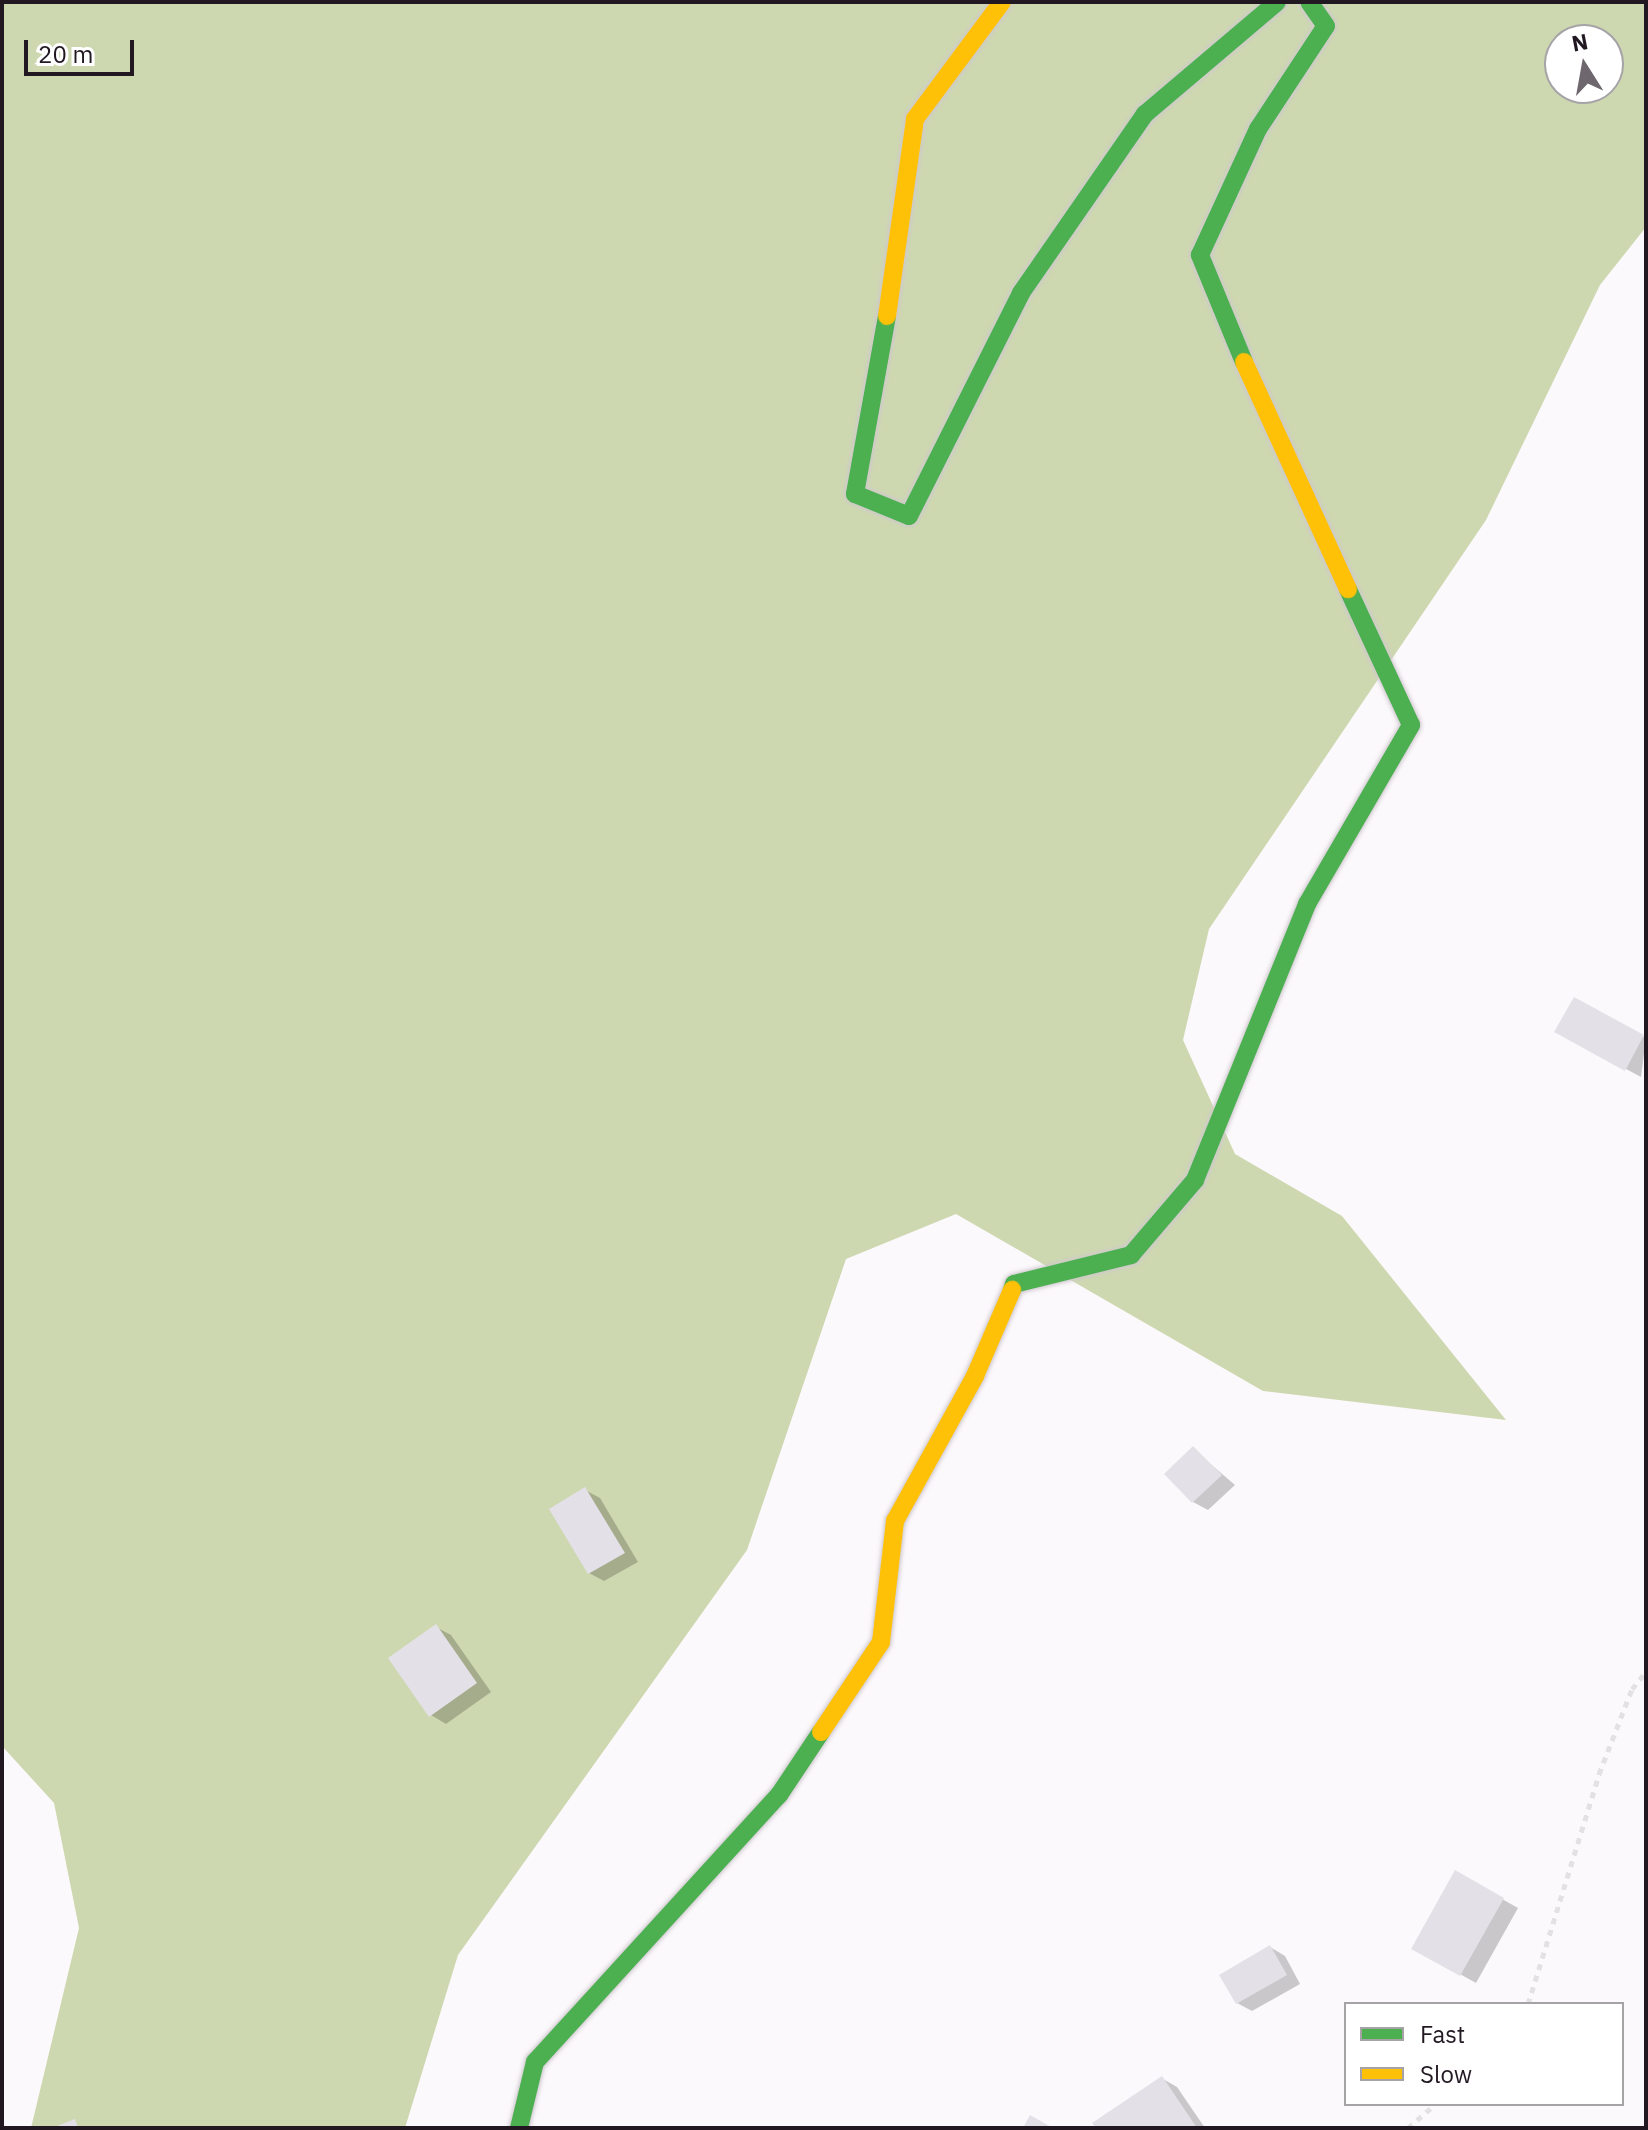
<!DOCTYPE html>
<style>
body{margin:0}
#map{position:relative;width:1648px;height:2130px;overflow:hidden;background:#fcf9fc;font-family:"IBM Plex Sans",sans-serif}
div>[style]{position:absolute}
.forest>*{inset:0;background:#ced8b0}
.shadow>*{inset:0;background:#0003}
.building>*{inset:0;background:#e4e0e7}
.path>*{height:5px;margin-top:-2.5px;transform-origin:0;background:repeating-linear-gradient(90deg,#e3e2e3 0 6px,transparent 0 12px)}
.roads{filter:drop-shadow(0 0 2px #cec8ce) drop-shadow(0 0 2px #cec8ce)}
.fast>*{height:18px;margin:-9px;padding:0 9px;transform-origin:9px;border-radius:9px;background:#4caf50}
.slow>*{height:18px;margin:-9px;padding:0 9px;transform-origin:9px;border-radius:9px;background:#ffc107}
span{translate:-50% -50%;white-space:nowrap;text-align:center;line-height:1.15;-webkit-text-stroke:8px #fff;paint-order:stroke}
.frame{position:absolute;inset:0;border:4px solid #211822;pointer-events:none}
.legend{position:absolute;left:1344px;top:2002px;width:280px;height:104px;box-sizing:border-box;background:#fff;border:2px solid #a6a3a7;margin:0;padding:10px 14px;list-style:none;font-size:24px;color:#211822}
.legend li{display:flex;align-items:center;gap:16px;height:40px}
.legend b{width:40px;border:2px solid #a6a3a7}
.north{position:absolute;left:1544px;top:24px;width:80px;height:80px;box-sizing:border-box;background:#fff;border:2px solid #a6a3a7;border-radius:50%;rotate:349deg;font-size:22px;font-weight:700;line-height:32px;text-align:center;color:#211822}
.north::after{content:'';display:block;margin:auto;width:28px;height:36px;background:#6e676e;clip-path:polygon(50% 0,100% 100%,50% 72%,0 100%)}
.scale{position:absolute;left:24px;top:40px;width:110px;height:36px;box-sizing:border-box;border:4px solid #211822;border-top:0;padding-left:10px;font-size:24px;line-height:28px;white-space:nowrap;color:#211822;-webkit-text-stroke:6px #fff;paint-order:stroke}
</style>
<div id="map">
<div class="forest">
<i style="clip-path:polygon(evenodd,2px 2px,1646px 2px,1646px 227px,1600px 285px,1486px 520px,1209px 929px,1183px 1040px,1235px 1154px,1342px 1216px,1506px 1420px,1263px 1391px,956px 1214px,846px 1259px,747px 1550px,458px 1955px,405px 2128px,31px 2128px,79px 1928px,54px 1803px,2px 1746px,2px 2px,1560px 40px,1608px 40px,1608px 88px,1560px 88px,1560px 40px)"></i>
</div>
<div class="shadow">
<i style="clip-path:polygon(1575px 999px,1646px 1038px,1641px 1077px,1557px 1032px)"></i>
<i style="clip-path:polygon(1193px 1449px,1235px 1485px,1208px 1510px,1193px 1502px)"></i>
<i style="clip-path:polygon(585px 1490px,600px 1498px,638px 1562px,604px 1581px,589px 1573px)"></i>
<i style="clip-path:polygon(436px 1627px,451px 1635px,491px 1692px,446px 1724px,431px 1715px)"></i>
<i style="clip-path:polygon(1456px 1873px,1518px 1908px,1476px 1983px,1413px 1948px)"></i>
<i style="clip-path:polygon(1270px 1947px,1285px 1956px,1300px 1984px,1252px 2011px,1237px 2003px)"></i>
<i style="clip-path:polygon(1163px 2079px,1177px 2087px,1205px 2128px,1098px 2128px)"></i>
</div>
<div class="building">
<i style="clip-path:polygon(1574px 997px,1644px 1035px,1625px 1071px,1554px 1032px)"></i>
<i style="clip-path:polygon(1193px 1446px,1222px 1475px,1192px 1503px,1164px 1474px)"></i>
<i style="clip-path:polygon(585px 1487px,625px 1553px,588px 1574px,549px 1509px)"></i>
<i style="clip-path:polygon(436px 1624px,477px 1683px,429px 1717px,388px 1658px)"></i>
<i style="clip-path:polygon(1455px 1870px,1504px 1898px,1460px 1976px,1411px 1949px)"></i>
<i style="clip-path:polygon(1270px 1945px,1287px 1975px,1236px 2004px,1219px 1975px)"></i>
<i style="clip-path:polygon(1162px 2076px,1197px 2128px,1096px 2128px,1092px 2123px)"></i>
<i style="clip-path:polygon(1030px 2115px,1053px 2128px,1023px 2128px)"></i>
<i style="clip-path:polygon(75px 2119px,78px 2128px,52px 2128px)"></i>
</div>
<div class="path">
<i style="left:1528px;top:2004px;width:241px;rotate:-72.8deg"></i>
<i style="left:1599px;top:1774px;width:91px;rotate:-68.8deg"></i>
<i style="left:1632px;top:1689px;width:22px;rotate:-51deg"></i>
<i style="left:1408px;top:2128px;width:37px;rotate:-41deg"></i>
</div>
<div class="roads">
<div class="fast">
<i style="left:887px;top:316px;width:181px;rotate:100.2deg"></i>
<i style="left:855px;top:494px;width:58px;rotate:22.2deg"></i>
<i style="left:909px;top:516px;width:250px;rotate:-63.3deg"></i>
<i style="left:1021px;top:293px;width:218px;rotate:-55.3deg"></i>
<i style="left:1145px;top:114px;width:173px;rotate:-40.3deg"></i>
<i style="left:1244px;top:362px;width:116px;rotate:-112.4deg"></i>
<i style="left:1200px;top:255px;width:139px;rotate:-65.3deg"></i>
<i style="left:1258px;top:129px;width:123px;rotate:-56.6deg"></i>
<i style="left:1326px;top:26px;width:29px;rotate:-125deg"></i>
<i style="left:1012px;top:1290px;width:6px;rotate:-72deg"></i>
<i style="left:1014px;top:1284px;width:121px;rotate:-13.9deg"></i>
<i style="left:1131px;top:1255px;width:99px;rotate:-49.5deg"></i>
<i style="left:1195px;top:1180px;width:298px;rotate:-67.9deg"></i>
<i style="left:1307px;top:904px;width:207px;rotate:-59.8deg"></i>
<i style="left:1411px;top:725px;width:150px;rotate:-114.9deg"></i>
<i style="left:519px;top:2128px;width:68px;rotate:-76.4deg"></i>
<i style="left:535px;top:2062px;width:362px;rotate:-47.6deg"></i>
<i style="left:779px;top:1795px;width:76px;rotate:-56.3deg"></i>
</div>
<div class="slow">
<i style="left:887px;top:316px;width:199px;rotate:-81.9deg"></i>
<i style="left:915px;top:119px;width:146px;rotate:-53.4deg"></i>
<i style="left:1244px;top:362px;width:250px;rotate:65.4deg"></i>
<i style="left:821px;top:1732px;width:108px;rotate:-56.3deg"></i>
<i style="left:881px;top:1642px;width:122px;rotate:-83.4deg"></i>
<i style="left:895px;top:1521px;width:166px;rotate:-61.1deg"></i>
<i style="left:975px;top:1376px;width:94px;rotate:-66.7deg"></i>
</div>
</div>
<div class="frame"></div>
<ul class="legend">
<li><b style="height:10px;background:#4caf50"></b>Fast</li>
<li><b style="height:10px;background:#ffc107"></b>Slow</li>
</ul>
<div class="north">N</div>
<div class="scale">20 m</div>
</div>
